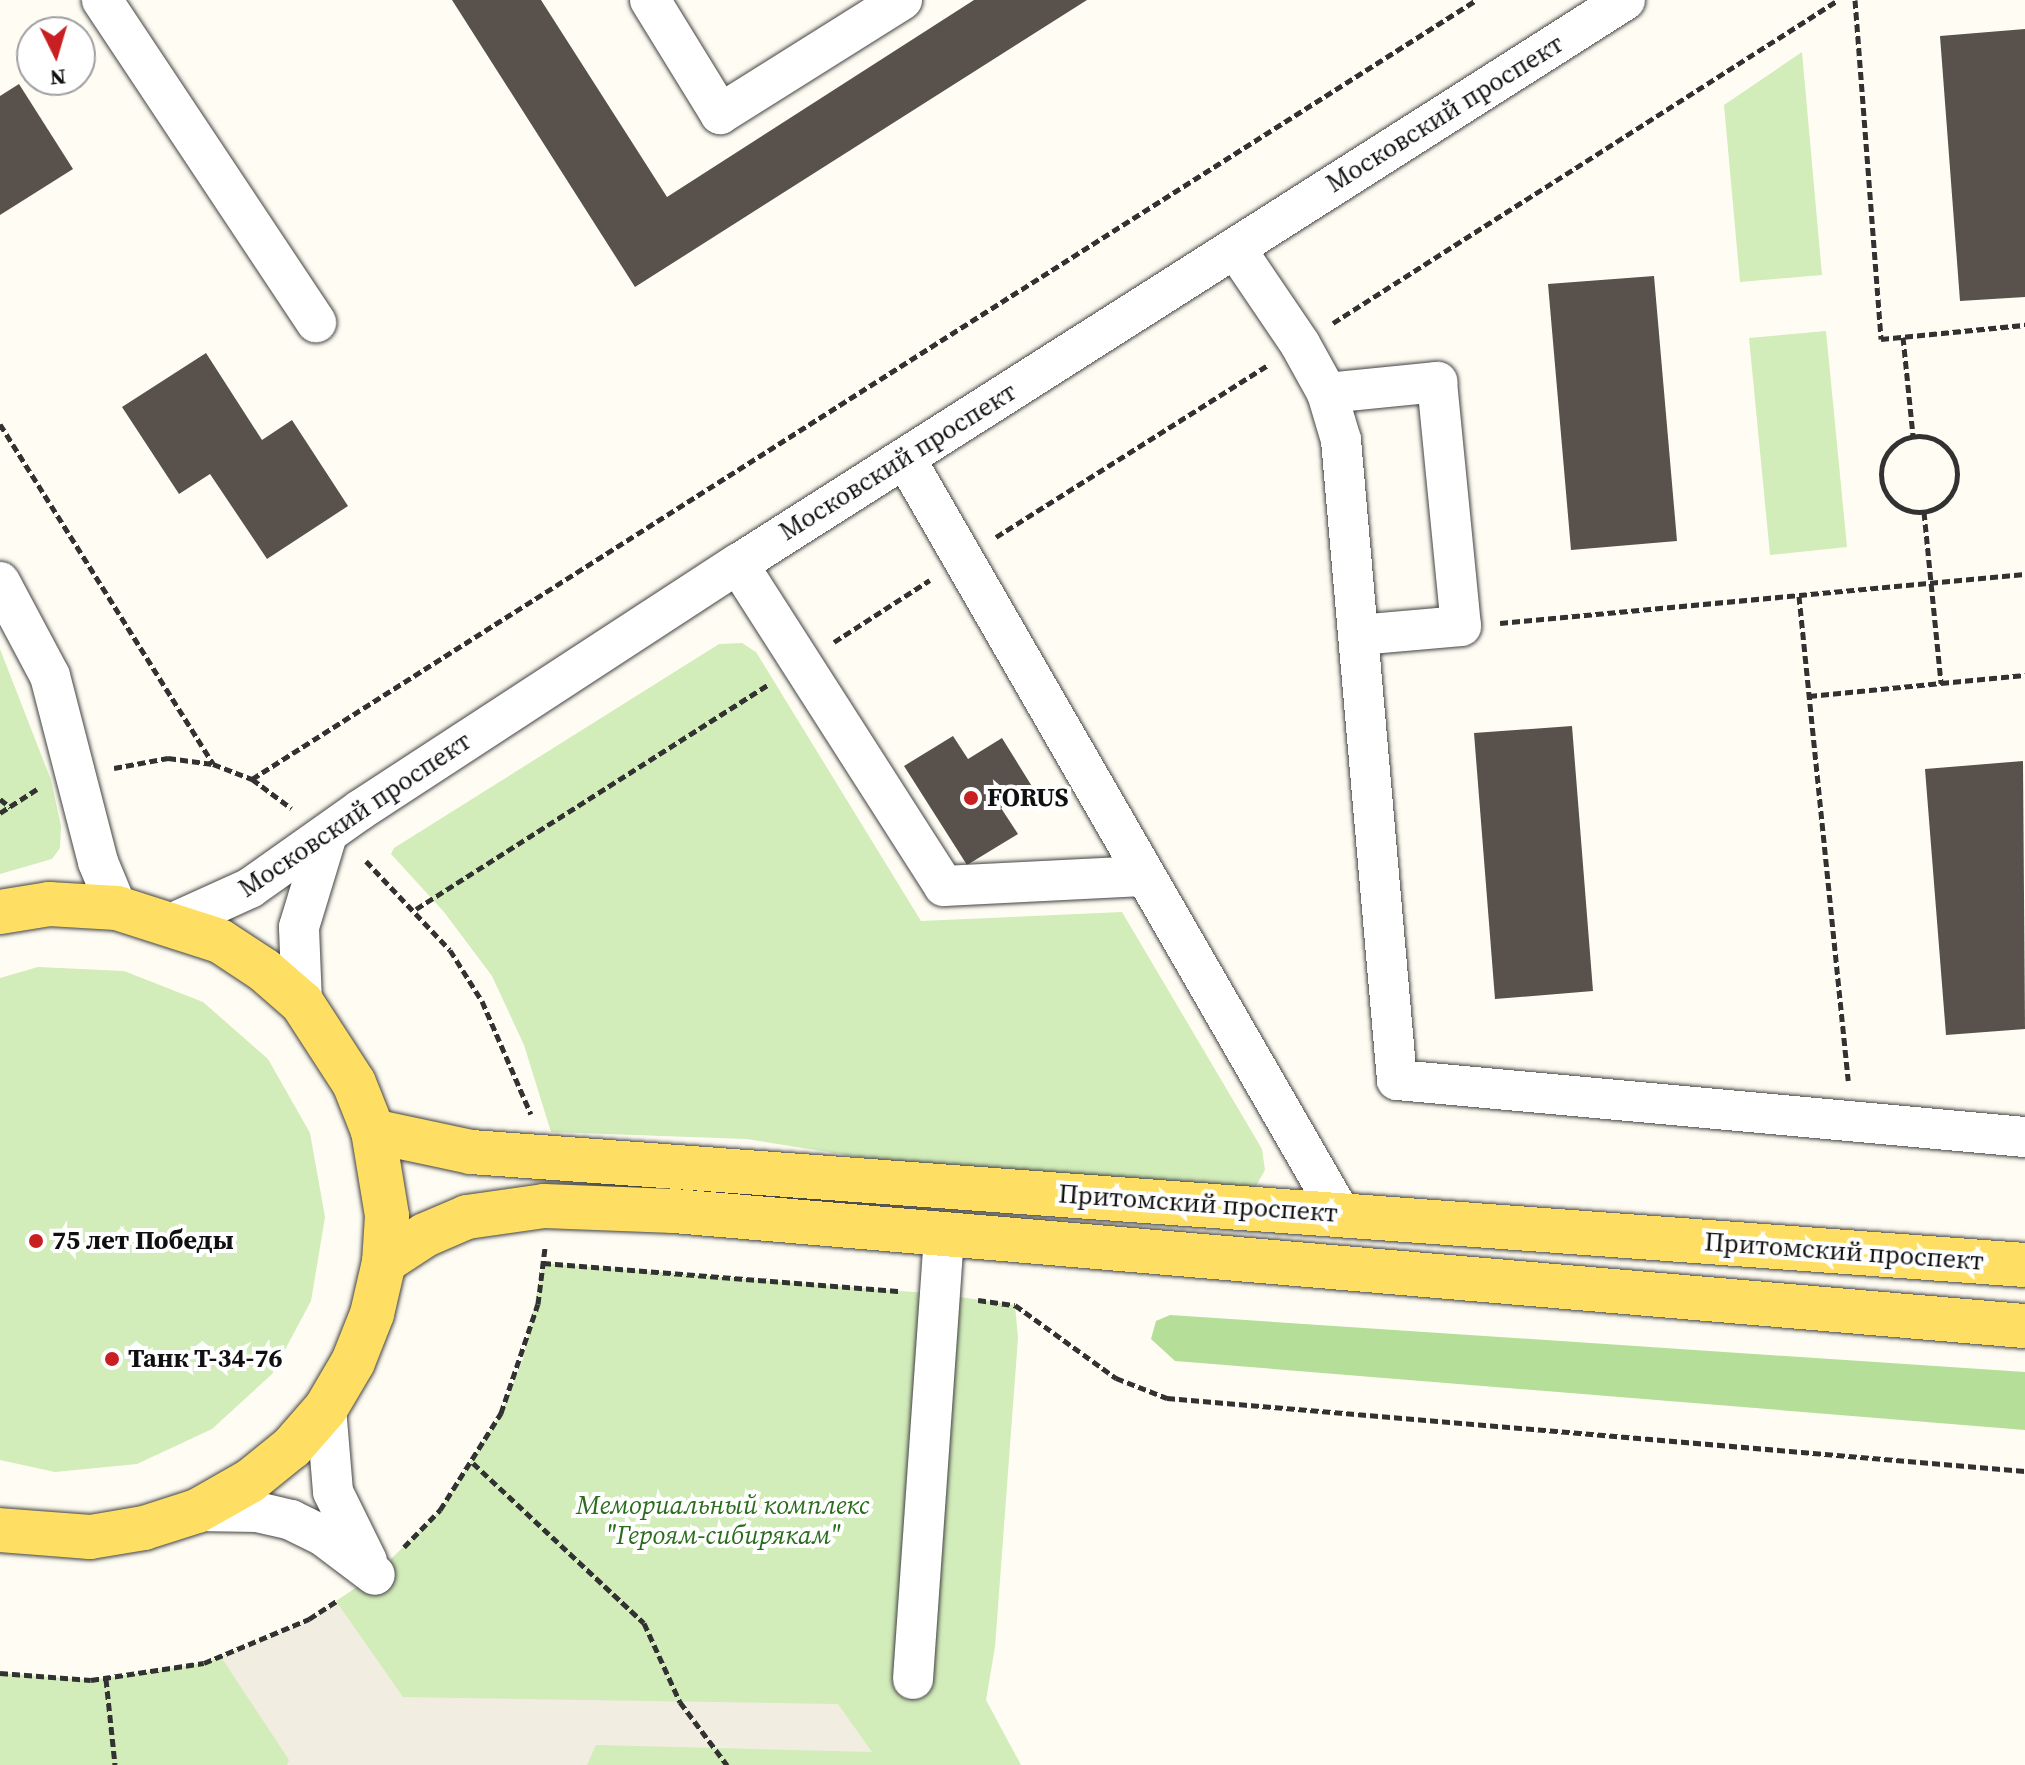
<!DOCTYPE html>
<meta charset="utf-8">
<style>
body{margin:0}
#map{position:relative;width:2025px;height:1765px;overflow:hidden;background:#fffdf3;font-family:"Source Serif 4",serif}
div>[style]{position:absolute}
.green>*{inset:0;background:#d2ecba}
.forest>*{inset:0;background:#b5de98}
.plaza>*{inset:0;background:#f1ede0}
.building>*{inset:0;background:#59514c}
.path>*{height:5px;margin-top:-2.5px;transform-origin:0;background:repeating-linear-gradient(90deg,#323232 0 8px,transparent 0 12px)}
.path>.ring{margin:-2.5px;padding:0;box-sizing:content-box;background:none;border:5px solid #323232;border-radius:50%}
.roads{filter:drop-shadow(0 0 2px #434343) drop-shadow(0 0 2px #434343)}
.minor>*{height:40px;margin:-20px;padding:0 20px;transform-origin:20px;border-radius:20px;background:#fff}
.major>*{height:44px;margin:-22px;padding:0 22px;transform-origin:22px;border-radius:22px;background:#fedf64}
.dots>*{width:22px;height:22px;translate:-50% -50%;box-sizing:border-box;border:4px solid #fff;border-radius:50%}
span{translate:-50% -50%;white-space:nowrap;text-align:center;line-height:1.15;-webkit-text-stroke:8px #fff;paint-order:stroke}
.street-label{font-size:26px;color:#101010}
.poi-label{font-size:26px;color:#101010;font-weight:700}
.left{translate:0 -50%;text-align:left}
.park-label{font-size:26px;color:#296c1c;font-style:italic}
.north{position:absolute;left:16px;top:16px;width:80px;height:80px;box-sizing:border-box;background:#fff;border:2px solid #9f9f9f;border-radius:50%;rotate:175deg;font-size:22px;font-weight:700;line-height:32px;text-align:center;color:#101010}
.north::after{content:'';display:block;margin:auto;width:28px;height:36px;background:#c82022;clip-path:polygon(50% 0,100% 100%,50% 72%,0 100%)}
</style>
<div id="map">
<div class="green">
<i style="clip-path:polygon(1802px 52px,1822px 275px,1740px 282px,1724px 105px)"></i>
<i style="clip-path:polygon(1826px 331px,1847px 547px,1770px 555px,1749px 338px)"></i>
<i style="clip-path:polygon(742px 643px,756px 652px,921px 921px,1122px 912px,1262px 1149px,1265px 1170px,1256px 1186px,1242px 1191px,878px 1160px,746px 1139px,551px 1132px,524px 1045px,492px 976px,444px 912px,391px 854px,394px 848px,719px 644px)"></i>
<i style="clip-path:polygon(0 649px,51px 780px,61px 826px,60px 848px,52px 859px,0 874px)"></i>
<i style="clip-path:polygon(38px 967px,124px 971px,203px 1002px,268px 1059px,310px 1133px,325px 1217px,311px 1301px,272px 1374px,212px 1429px,137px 1464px,55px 1472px,0 1460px,0 978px)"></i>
<i style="clip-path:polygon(543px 1263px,939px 1294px,1015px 1305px,1018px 1338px,995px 1647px,986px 1700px,1021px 1765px,0 1765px,0 1673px,91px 1680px,204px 1663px,309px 1619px,375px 1575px,440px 1510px,501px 1413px,523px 1359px)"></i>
</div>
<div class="forest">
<i style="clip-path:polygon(1170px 1315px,2025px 1372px,2025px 1430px,1175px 1361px,1151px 1339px,1156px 1321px)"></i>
</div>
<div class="plaza">
<i style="clip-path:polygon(336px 1601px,403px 1697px,838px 1704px,872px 1752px,596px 1745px,587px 1765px,287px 1765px,289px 1760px,221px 1657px,309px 1619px)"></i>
</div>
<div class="building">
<i style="clip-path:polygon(452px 0,541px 0,667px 197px,974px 0,1087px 0,635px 287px)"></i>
<i style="clip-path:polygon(2025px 29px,2025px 297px,1960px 301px,1940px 36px)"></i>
<i style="clip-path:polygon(19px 84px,73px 169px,0 215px,0 96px)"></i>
<i style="clip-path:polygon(1654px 276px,1677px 541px,1571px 550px,1548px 284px)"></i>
<i style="clip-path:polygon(206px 353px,262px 440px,292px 420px,348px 506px,267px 559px,210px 474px,179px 494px,122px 407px)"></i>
<i style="clip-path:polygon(1572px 726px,1593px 991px,1495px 999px,1474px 733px)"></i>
<i style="clip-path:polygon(953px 736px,968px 759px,1002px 738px,1033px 788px,1001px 808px,1018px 834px,967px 865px,904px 766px)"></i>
<i style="clip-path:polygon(2023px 761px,2025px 1029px,1946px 1035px,1925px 769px)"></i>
</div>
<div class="path">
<i style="left:1855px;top:0;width:340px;rotate:85.6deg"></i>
<i style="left:1881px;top:339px;width:145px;rotate:-5.6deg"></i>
<i style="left:1333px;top:323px;width:599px;rotate:-32.6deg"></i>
<i style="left:1903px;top:337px;width:99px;rotate:84.2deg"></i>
<i style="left:0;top:424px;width:401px;rotate:57.9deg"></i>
<i class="ring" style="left:1881px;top:436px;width:71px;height:71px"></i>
<i style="left:1924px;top:512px;width:172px;rotate:84.3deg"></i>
<i style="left:1941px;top:683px;width:84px;rotate:-5.4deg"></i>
<i style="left:996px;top:537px;width:322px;rotate:-32.3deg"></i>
<i style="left:1799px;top:596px;width:487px;rotate:84.2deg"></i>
<i style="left:1500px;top:623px;width:527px;rotate:-5.33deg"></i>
<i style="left:834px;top:642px;width:114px;rotate:-32.9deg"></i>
<i style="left:1809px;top:696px;width:133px;rotate:-5.6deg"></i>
<i style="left:114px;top:768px;width:55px;rotate:-10.5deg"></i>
<i style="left:168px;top:758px;width:45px;rotate:7.6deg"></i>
<i style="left:213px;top:764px;width:42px;rotate:21deg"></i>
<i style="left:252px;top:779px;width:49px;rotate:36.6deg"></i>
<i style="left:252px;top:779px;width:1451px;rotate:-32.47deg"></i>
<i style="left:0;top:799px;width:13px;rotate:39deg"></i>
<i style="left:0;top:813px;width:44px;rotate:-33deg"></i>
<i style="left:366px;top:861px;width:122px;rotate:46.7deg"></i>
<i style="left:450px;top:950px;width:60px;rotate:57.9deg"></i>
<i style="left:482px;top:1001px;width:123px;rotate:66.6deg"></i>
<i style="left:416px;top:909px;width:419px;rotate:-32.5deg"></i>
<i style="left:543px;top:1263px;width:359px;rotate:4.5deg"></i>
<i style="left:978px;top:1300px;width:37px;rotate:8deg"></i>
<i style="left:1015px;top:1305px;width:125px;rotate:35.9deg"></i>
<i style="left:1116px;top:1378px;width:55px;rotate:21.4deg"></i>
<i style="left:1167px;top:1398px;width:861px;rotate:4.86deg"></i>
<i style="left:473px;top:1463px;width:234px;rotate:43.1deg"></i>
<i style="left:644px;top:1623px;width:87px;rotate:65.5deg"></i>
<i style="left:680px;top:1702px;width:79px;rotate:53.3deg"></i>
<i style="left:404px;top:1547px;width:52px;rotate:-45.8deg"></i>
<i style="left:440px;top:1510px;width:115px;rotate:-57.8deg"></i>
<i style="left:501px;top:1413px;width:115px;rotate:-71.3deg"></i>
<i style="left:538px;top:1304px;width:56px;rotate:-82.9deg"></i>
<i style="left:0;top:1673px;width:91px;rotate:4.4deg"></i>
<i style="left:91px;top:1680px;width:114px;rotate:-8.6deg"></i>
<i style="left:204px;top:1663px;width:114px;rotate:-22.7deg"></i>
<i style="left:309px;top:1619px;width:35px;rotate:-33deg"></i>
<i style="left:106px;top:1679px;width:86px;rotate:84deg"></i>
</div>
<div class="roads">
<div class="minor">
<i style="left:102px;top:0;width:387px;rotate:56.4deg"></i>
<i style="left:650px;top:0;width:134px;rotate:58.4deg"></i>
<i style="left:720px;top:114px;width:215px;rotate:-32.1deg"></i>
<i style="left:1235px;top:248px;width:116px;rotate:55.9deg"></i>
<i style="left:1300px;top:344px;width:56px;rotate:61.1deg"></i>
<i style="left:1327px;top:393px;width:49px;rotate:73.4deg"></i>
<i style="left:1341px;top:440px;width:642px;rotate:85deg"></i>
<i style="left:1397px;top:1080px;width:631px;rotate:5.19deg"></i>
<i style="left:1327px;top:393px;width:111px;rotate:-5.7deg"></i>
<i style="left:1437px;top:382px;width:245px;rotate:84.4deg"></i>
<i style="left:1461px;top:626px;width:103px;rotate:175deg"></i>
<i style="left:905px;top:458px;width:874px;rotate:60.06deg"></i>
<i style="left:738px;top:564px;width:382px;rotate:57.4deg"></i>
<i style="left:944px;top:886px;width:199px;rotate:-2.9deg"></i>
<i style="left:0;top:582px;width:106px;rotate:62deg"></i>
<i style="left:50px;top:676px;width:192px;rotate:75.5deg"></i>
<i style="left:98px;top:862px;width:50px;rotate:67.6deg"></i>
<i style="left:173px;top:923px;width:85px;rotate:-24.4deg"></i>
<i style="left:250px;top:888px;width:135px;rotate:-35.3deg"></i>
<i style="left:360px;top:810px;width:451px;rotate:-33.1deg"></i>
<i style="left:738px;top:564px;width:1051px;rotate:-32.45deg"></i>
<i style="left:302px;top:1003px;width:76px;rotate:-92.3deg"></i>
<i style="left:299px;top:927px;width:96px;rotate:-73.1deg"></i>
<i style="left:326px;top:1408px;width:84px;rotate:85.2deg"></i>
<i style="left:333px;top:1492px;width:77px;rotate:63.8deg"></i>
<i style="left:197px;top:1511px;width:60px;rotate:1deg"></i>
<i style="left:257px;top:1512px;width:35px;rotate:13deg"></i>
<i style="left:291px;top:1520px;width:34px;rotate:26deg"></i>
<i style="left:322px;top:1535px;width:66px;rotate:37deg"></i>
<i style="left:913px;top:1679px;width:442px;rotate:-86deg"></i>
</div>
<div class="major">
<i style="left:0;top:912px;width:50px;rotate:-9.3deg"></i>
<i style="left:49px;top:904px;width:68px;rotate:3.4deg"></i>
<i style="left:117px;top:908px;width:108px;rotate:17.8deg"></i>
<i style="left:220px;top:941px;width:53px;rotate:33.4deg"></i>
<i style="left:264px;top:970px;width:50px;rotate:41deg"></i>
<i style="left:302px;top:1003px;width:95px;rotate:57deg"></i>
<i style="left:354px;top:1083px;width:52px;rotate:68.4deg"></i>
<i style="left:373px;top:1131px;width:86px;rotate:80.6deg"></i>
<i style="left:387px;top:1216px;width:46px;rotate:93.7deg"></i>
<i style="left:384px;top:1262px;width:53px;rotate:103deg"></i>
<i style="left:372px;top:1314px;width:52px;rotate:111.6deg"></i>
<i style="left:353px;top:1362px;width:53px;rotate:120.4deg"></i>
<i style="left:326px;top:1408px;width:52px;rotate:131.1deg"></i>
<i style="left:292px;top:1447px;width:54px;rotate:141deg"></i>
<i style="left:250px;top:1481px;width:61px;rotate:150.5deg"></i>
<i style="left:197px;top:1511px;width:56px;rotate:162.2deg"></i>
<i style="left:144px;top:1528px;width:55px;rotate:170.5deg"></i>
<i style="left:90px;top:1537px;width:90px;rotate:-175.6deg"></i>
<i style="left:373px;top:1131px;width:100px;rotate:12.1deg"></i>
<i style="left:471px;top:1152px;width:1558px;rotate:4.16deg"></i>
<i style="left:384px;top:1262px;width:49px;rotate:-33.4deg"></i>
<i style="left:425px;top:1235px;width:46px;rotate:-23.2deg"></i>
<i style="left:467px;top:1217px;width:78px;rotate:-8.1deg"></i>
<i style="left:544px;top:1206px;width:130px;rotate:2.2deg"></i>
<i style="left:674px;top:1211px;width:1356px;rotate:4.87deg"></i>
</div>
</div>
<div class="dots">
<i style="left:971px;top:798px;background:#c82022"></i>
<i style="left:36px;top:1241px;background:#c82022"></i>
<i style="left:112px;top:1359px;background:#c82022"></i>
</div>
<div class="street-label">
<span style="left:1445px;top:114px;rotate:-32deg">Московский проспект</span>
<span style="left:898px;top:462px;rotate:-32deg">Московский проспект</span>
<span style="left:355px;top:815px;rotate:-34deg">Московский проспект</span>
<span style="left:1198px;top:1204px;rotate:4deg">Притомский проспект</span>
<span style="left:1844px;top:1252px;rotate:4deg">Притомский проспект</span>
</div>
<div class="poi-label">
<span class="left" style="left:987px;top:798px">FORUS</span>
<span class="left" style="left:52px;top:1241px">75 лет Победы</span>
<span class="left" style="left:128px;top:1359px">Танк Т-34-76</span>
</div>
<div class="park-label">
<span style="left:723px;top:1521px">Мемориальный комплекс<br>"Героям-сибирякам"</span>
</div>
<div class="north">N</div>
</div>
